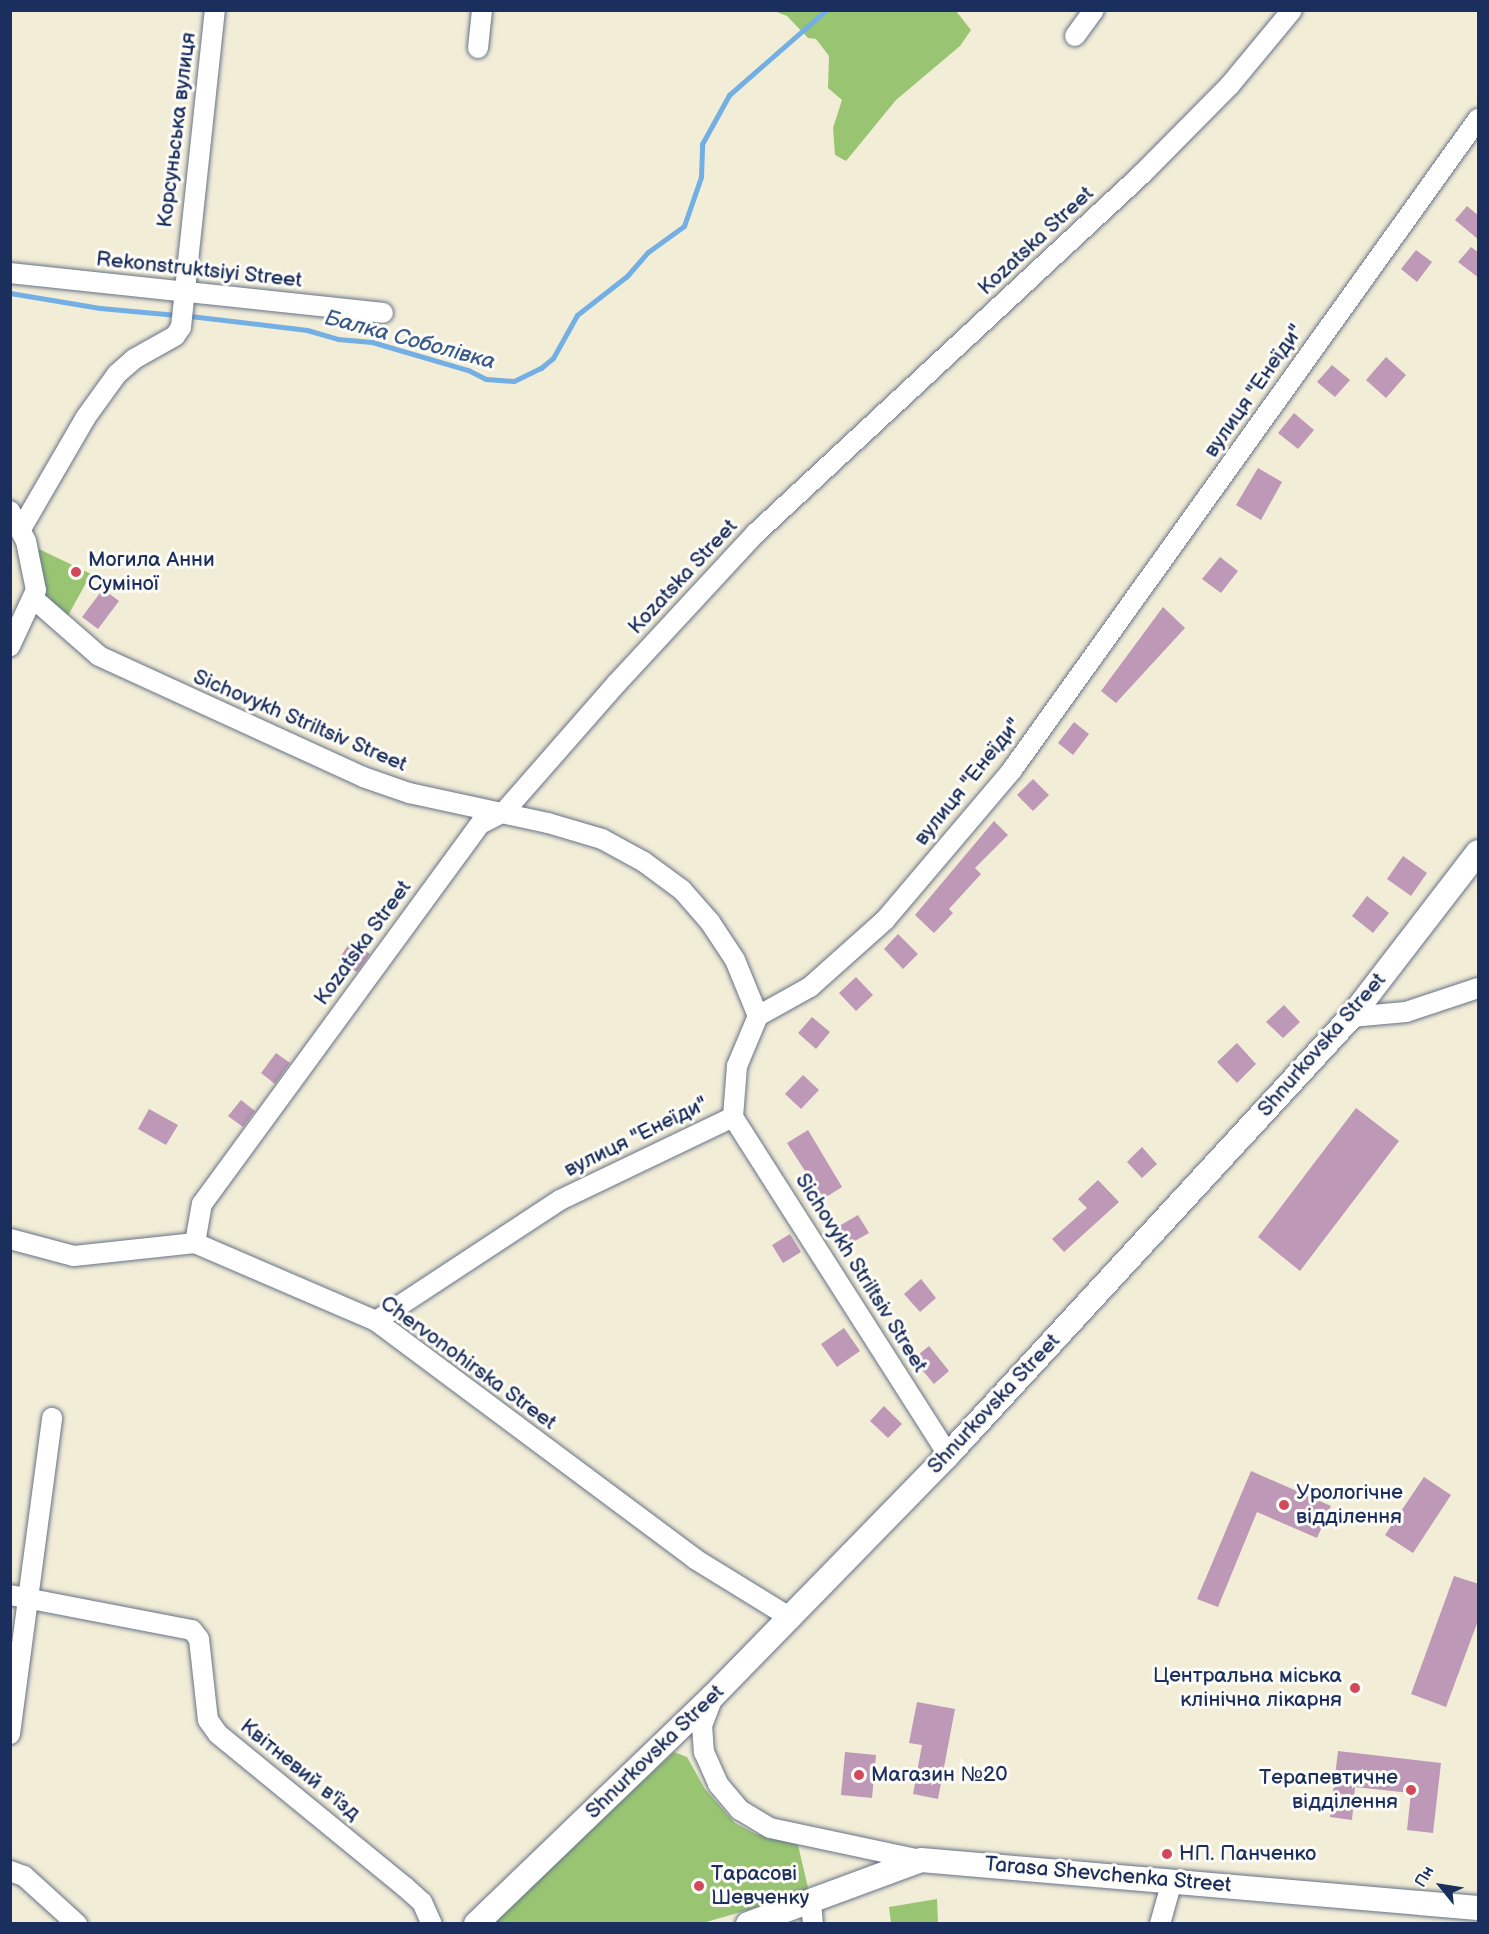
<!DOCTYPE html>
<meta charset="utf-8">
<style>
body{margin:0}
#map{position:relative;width:1489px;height:1934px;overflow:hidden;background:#f2edd7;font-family:"Balsamiq Sans",sans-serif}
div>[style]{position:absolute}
.green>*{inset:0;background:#99c573}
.stream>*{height:5px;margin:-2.5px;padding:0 2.5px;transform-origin:2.5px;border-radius:2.5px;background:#73afe4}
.building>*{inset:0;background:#bd98b7}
.roads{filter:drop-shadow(0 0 2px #667288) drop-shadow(0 0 2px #667288)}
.minor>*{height:20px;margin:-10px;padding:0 10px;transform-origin:10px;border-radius:10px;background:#fff}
.tertiary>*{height:24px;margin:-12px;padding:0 12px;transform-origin:12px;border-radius:12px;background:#fff}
.dots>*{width:16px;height:16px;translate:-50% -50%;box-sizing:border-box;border:3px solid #fdfcf7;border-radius:50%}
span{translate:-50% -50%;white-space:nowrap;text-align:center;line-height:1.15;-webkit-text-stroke:6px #fdfcf7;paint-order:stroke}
.street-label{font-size:21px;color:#1b2f5e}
.poi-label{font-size:21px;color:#1b2f5e}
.left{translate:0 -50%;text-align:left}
.right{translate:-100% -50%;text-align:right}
.water-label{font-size:22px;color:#3a5c8d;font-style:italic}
.frame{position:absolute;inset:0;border:12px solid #1b2f5e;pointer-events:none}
.north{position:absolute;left:1411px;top:1856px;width:60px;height:60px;-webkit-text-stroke:4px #fdfcf7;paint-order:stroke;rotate:300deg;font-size:16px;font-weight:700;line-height:24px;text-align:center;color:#1b2f5e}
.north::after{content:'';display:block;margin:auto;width:21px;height:27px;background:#1b2f5e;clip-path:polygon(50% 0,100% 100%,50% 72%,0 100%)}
</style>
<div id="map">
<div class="green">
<i style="clip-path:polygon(774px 11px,956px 11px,971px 30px,960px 46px,896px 100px,846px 161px,835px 155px,833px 128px,842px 100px,828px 88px,829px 56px,816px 39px,808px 38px,787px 16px)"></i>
<i style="clip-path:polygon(39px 549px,91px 574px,65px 621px,42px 595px,35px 555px)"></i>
<i style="clip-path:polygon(674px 1752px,687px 1757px,705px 1789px,735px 1823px,756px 1834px,798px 1845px,809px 1892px,703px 1923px,490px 1924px)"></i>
<i style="clip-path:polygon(937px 1899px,938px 1923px,891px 1923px,889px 1907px)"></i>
</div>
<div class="stream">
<i style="left:10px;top:293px;width:91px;rotate:9.5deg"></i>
<i style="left:100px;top:308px;width:77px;rotate:5.2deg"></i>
<i style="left:190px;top:316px;width:118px;rotate:6.8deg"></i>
<i style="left:307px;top:330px;width:32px;rotate:16deg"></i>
<i style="left:338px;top:339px;width:34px;rotate:5deg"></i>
<i style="left:372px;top:342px;width:100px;rotate:16.3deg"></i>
<i style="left:468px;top:370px;width:20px;rotate:27deg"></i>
<i style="left:486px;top:379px;width:28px;rotate:4deg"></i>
<i style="left:514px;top:381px;width:30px;rotate:-26deg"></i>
<i style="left:541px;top:368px;width:16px;rotate:-40deg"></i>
<i style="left:553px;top:358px;width:49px;rotate:-60.8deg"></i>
<i style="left:577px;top:315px;width:63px;rotate:-38deg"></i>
<i style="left:627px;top:276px;width:32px;rotate:-49deg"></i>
<i style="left:648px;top:252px;width:44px;rotate:-35.8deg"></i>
<i style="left:684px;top:226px;width:52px;rotate:-70.9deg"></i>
<i style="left:701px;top:177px;width:33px;rotate:-88deg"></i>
<i style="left:702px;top:144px;width:56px;rotate:-61.1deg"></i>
<i style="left:729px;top:95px;width:129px;rotate:-41.2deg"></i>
</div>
<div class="building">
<i style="clip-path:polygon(1467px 206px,1479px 216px,1479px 240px,1455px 220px)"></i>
<i style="clip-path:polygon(1471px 247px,1479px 253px,1479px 278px,1458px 262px)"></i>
<i style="clip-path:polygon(1416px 250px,1432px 262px,1417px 282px,1401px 269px)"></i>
<i style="clip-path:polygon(1386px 357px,1406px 375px,1386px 398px,1366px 380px)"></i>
<i style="clip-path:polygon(1332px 365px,1350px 380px,1335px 397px,1317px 382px)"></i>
<i style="clip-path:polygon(1294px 413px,1314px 430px,1298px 449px,1278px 433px)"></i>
<i style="clip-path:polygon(1258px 468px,1282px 482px,1261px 520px,1236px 505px)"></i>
<i style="clip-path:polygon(1220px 557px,1238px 571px,1221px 593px,1202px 579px)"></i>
<i style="clip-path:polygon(103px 589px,119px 601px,98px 629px,82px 617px)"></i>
<i style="clip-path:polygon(1163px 607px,1185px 628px,1116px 703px,1101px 691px)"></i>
<i style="clip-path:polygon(1074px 722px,1089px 734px,1073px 755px,1058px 743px)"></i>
<i style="clip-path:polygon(1033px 779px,1049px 795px,1033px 811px,1017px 795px)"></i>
<i style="clip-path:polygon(994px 821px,1008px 835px,975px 868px,981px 874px,949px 909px,953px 913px,934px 933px,915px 915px)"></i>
<i style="clip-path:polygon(1403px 856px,1427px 873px,1411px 896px,1387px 879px)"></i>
<i style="clip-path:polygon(1367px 896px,1389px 913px,1373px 933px,1352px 916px)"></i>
<i style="clip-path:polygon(898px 934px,918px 954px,903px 969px,884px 949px)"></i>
<i style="clip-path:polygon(351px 941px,370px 954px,357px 972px,338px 960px)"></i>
<i style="clip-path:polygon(856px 977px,873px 995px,856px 1011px,839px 993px)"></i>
<i style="clip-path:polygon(1284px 1005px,1300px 1022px,1283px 1038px,1266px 1022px)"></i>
<i style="clip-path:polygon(812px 1017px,830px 1032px,816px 1049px,798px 1033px)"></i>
<i style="clip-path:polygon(1237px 1043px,1256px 1064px,1237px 1083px,1217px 1062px)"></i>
<i style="clip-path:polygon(276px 1053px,290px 1063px,275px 1084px,261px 1073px)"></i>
<i style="clip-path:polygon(803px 1075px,819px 1090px,801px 1109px,785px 1094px)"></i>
<i style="clip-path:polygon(241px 1100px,255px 1111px,243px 1127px,228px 1116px)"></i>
<i style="clip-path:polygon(1356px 1108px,1399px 1141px,1300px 1271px,1258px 1237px)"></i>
<i style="clip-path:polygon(149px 1109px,178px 1125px,166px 1145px,138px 1129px)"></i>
<i style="clip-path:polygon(808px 1130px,842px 1187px,823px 1199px,787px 1143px)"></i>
<i style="clip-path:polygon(1142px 1147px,1157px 1164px,1142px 1178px,1127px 1162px)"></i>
<i style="clip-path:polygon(1098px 1180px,1119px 1202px,1064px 1252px,1052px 1239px,1087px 1208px,1078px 1199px)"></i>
<i style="clip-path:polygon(858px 1215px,869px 1233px,844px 1247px,834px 1229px)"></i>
<i style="clip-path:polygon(790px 1234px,801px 1252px,783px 1263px,772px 1245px)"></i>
<i style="clip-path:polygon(921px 1279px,936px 1298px,920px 1312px,904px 1294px)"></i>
<i style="clip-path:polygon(844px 1328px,860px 1351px,837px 1367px,821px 1344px)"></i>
<i style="clip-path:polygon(929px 1346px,949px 1371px,934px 1384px,913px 1359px)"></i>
<i style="clip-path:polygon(884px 1406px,902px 1424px,888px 1438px,870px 1421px)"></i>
<i style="clip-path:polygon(1251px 1471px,1331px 1506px,1317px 1538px,1257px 1512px,1218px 1607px,1197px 1599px)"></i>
<i style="clip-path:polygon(1424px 1477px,1451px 1495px,1413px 1553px,1385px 1535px)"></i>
<i style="clip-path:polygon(1454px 1576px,1479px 1584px,1479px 1618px,1446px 1707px,1411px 1694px)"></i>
<i style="clip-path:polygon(917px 1702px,955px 1709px,938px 1799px,913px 1794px,922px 1745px,909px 1743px)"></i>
<i style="clip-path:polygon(1338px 1751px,1441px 1763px,1433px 1833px,1407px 1830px,1411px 1793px,1355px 1787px,1352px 1820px,1330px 1817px)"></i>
<i style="clip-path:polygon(845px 1752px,876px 1755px,872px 1798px,841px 1795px)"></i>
</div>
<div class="roads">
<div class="minor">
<i style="left:1075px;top:36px;width:32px;rotate:-54deg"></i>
<i style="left:478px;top:48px;width:38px;rotate:-84deg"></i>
<i style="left:10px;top:273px;width:375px;rotate:6.1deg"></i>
<i style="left:10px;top:511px;width:34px;rotate:62deg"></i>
<i style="left:26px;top:541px;width:50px;rotate:78.5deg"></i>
<i style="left:36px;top:590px;width:62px;rotate:114.9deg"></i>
<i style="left:21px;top:529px;width:129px;rotate:-59.9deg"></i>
<i style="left:86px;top:417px;width:53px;rotate:-54.2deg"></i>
<i style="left:117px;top:374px;width:23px;rotate:-41deg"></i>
<i style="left:134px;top:359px;width:47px;rotate:-29.3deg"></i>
<i style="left:175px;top:336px;width:11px;rotate:-56deg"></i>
<i style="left:181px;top:327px;width:319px;rotate:-83.9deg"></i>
<i style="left:34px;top:599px;width:86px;rotate:41.2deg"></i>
<i style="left:99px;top:656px;width:290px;rotate:24.6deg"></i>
<i style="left:363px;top:777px;width:49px;rotate:19.2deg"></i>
<i style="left:409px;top:793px;width:142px;rotate:12.2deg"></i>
<i style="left:548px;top:823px;width:56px;rotate:16.5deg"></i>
<i style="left:602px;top:839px;width:48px;rotate:28.7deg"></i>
<i style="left:644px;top:862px;width:47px;rotate:36.4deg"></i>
<i style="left:682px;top:890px;width:43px;rotate:48.8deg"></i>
<i style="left:710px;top:922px;width:45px;rotate:56.7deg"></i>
<i style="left:735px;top:960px;width:61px;rotate:67.7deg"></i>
<i style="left:1351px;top:1017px;width:55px;rotate:-5.2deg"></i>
<i style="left:1406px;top:1012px;width:76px;rotate:-18.4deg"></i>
<i style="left:733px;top:1117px;width:401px;rotate:57.5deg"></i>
<i style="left:10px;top:1239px;width:66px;rotate:14.9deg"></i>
<i style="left:74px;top:1256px;width:122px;rotate:-6.1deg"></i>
<i style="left:195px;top:1243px;width:197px;rotate:23.3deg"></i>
<i style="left:376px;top:1321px;width:398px;rotate:36.7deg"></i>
<i style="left:695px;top:1559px;width:113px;rotate:31.6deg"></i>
<i style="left:195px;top:1243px;width:40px;rotate:-80deg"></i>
<i style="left:202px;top:1204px;width:471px;rotate:-53.8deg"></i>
<i style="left:480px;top:824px;width:27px;rotate:-27deg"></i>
<i style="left:504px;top:812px;width:171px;rotate:-48.8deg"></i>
<i style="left:617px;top:683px;width:205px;rotate:-47.2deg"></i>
<i style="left:756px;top:533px;width:527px;rotate:-42.92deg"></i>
<i style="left:1142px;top:174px;width:125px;rotate:-45.3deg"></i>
<i style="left:1230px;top:85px;width:97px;rotate:-50.4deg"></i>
<i style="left:376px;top:1321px;width:220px;rotate:-33.3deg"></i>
<i style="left:560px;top:1200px;width:192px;rotate:-25.6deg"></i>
<i style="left:733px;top:1117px;width:51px;rotate:-85.5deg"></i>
<i style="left:737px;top:1066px;width:54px;rotate:-67.2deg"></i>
<i style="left:758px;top:1016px;width:60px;rotate:-29.1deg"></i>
<i style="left:810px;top:987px;width:101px;rotate:-41.8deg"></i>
<i style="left:885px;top:920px;width:197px;rotate:-49.7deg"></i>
<i style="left:1012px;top:770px;width:801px;rotate:-54.4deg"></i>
<i style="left:10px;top:1595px;width:185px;rotate:10.9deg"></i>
<i style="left:192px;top:1630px;width:11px;rotate:52deg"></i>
<i style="left:199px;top:1639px;width:81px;rotate:83.7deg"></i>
<i style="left:208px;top:1720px;width:17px;rotate:54deg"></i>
<i style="left:218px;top:1734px;width:240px;rotate:39.3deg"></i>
<i style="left:404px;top:1886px;width:24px;rotate:42deg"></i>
<i style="left:422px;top:1902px;width:24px;rotate:66deg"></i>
<i style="left:713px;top:1697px;width:30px;rotate:111deg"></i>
<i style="left:702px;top:1725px;width:27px;rotate:86deg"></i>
<i style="left:704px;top:1752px;width:35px;rotate:66deg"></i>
<i style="left:718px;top:1784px;width:34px;rotate:50deg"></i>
<i style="left:740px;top:1810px;width:35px;rotate:31deg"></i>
<i style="left:770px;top:1828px;width:154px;rotate:12deg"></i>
<i style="left:10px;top:1734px;width:319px;rotate:-82.4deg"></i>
<i style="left:10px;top:1871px;width:15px;rotate:20deg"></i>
<i style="left:24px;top:1876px;width:72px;rotate:42.2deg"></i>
<i style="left:811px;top:1902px;width:22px;rotate:85deg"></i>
<i style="left:1160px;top:1924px;width:45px;rotate:-74.4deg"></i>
</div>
<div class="tertiary">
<i style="left:476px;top:1924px;width:329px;rotate:-43.9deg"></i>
<i style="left:713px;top:1696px;width:337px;rotate:-45.7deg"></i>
<i style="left:948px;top:1455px;width:595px;rotate:-47.38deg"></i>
<i style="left:1351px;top:1017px;width:208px;rotate:-52.4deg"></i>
<i style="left:748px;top:1924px;width:184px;rotate:-20.3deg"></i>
<i style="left:921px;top:1860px;width:559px;rotate:4.93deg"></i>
</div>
</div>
<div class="dots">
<i style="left:76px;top:572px;background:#d1495b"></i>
<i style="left:1284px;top:1505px;background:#d1495b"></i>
<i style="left:1355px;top:1688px;background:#d1495b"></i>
<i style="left:859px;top:1775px;background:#d1495b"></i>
<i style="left:1411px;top:1790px;background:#d1495b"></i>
<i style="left:1167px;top:1854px;background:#d1495b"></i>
<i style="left:699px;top:1886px;background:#d1495b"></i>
</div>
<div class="street-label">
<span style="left:177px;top:130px;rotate:-83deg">Корсуньська вулиця</span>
<span style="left:1036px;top:241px;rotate:-43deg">Kozatska Street</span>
<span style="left:199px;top:270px;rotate:6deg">Rekonstruktsiyi Street</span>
<span style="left:1254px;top:391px;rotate:-55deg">вулиця "Енеїди"</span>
<span style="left:683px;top:577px;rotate:-47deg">Kozatska Street</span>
<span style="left:300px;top:721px;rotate:23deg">Sichovykh Striltsiv Street</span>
<span style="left:968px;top:782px;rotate:-51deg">вулиця "Енеїди"</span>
<span style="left:363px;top:943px;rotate:-54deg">Kozatska Street</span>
<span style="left:1322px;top:1045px;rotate:-49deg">Shnurkovska Street</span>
<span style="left:636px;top:1137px;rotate:-26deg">вулиця "Енеїди"</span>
<span style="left:861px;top:1273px;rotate:58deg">Sichovykh Striltsiv Street</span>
<span style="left:468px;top:1363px;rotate:36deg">Chervonohirska Street</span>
<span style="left:994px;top:1404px;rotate:-47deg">Shnurkovska Street</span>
<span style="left:655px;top:1752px;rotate:-44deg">Shnurkovska Street</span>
<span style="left:300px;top:1770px;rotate:39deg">Квітневий в'їзд</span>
<span style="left:1108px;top:1875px;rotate:5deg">Tarasa Shevchenka Street</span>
</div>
<div class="poi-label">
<span class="left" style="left:88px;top:572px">Могила Анни<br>Суміної</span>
<span class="left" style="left:1296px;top:1505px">Урологічне<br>відділення</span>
<span class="right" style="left:1342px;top:1688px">Центральна міська<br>клінічна лікарня</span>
<span class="left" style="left:871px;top:1775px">Магазин №20</span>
<span class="right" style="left:1398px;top:1790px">Терапевтичне<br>відділення</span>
<span class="left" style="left:1179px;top:1854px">НП. Панченко</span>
<span class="left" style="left:711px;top:1886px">Тарасові<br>Шевченку</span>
</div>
<div class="water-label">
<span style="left:410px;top:340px;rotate:15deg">Балка Соболівка</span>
</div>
<div class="frame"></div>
<div class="north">Пн</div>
</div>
